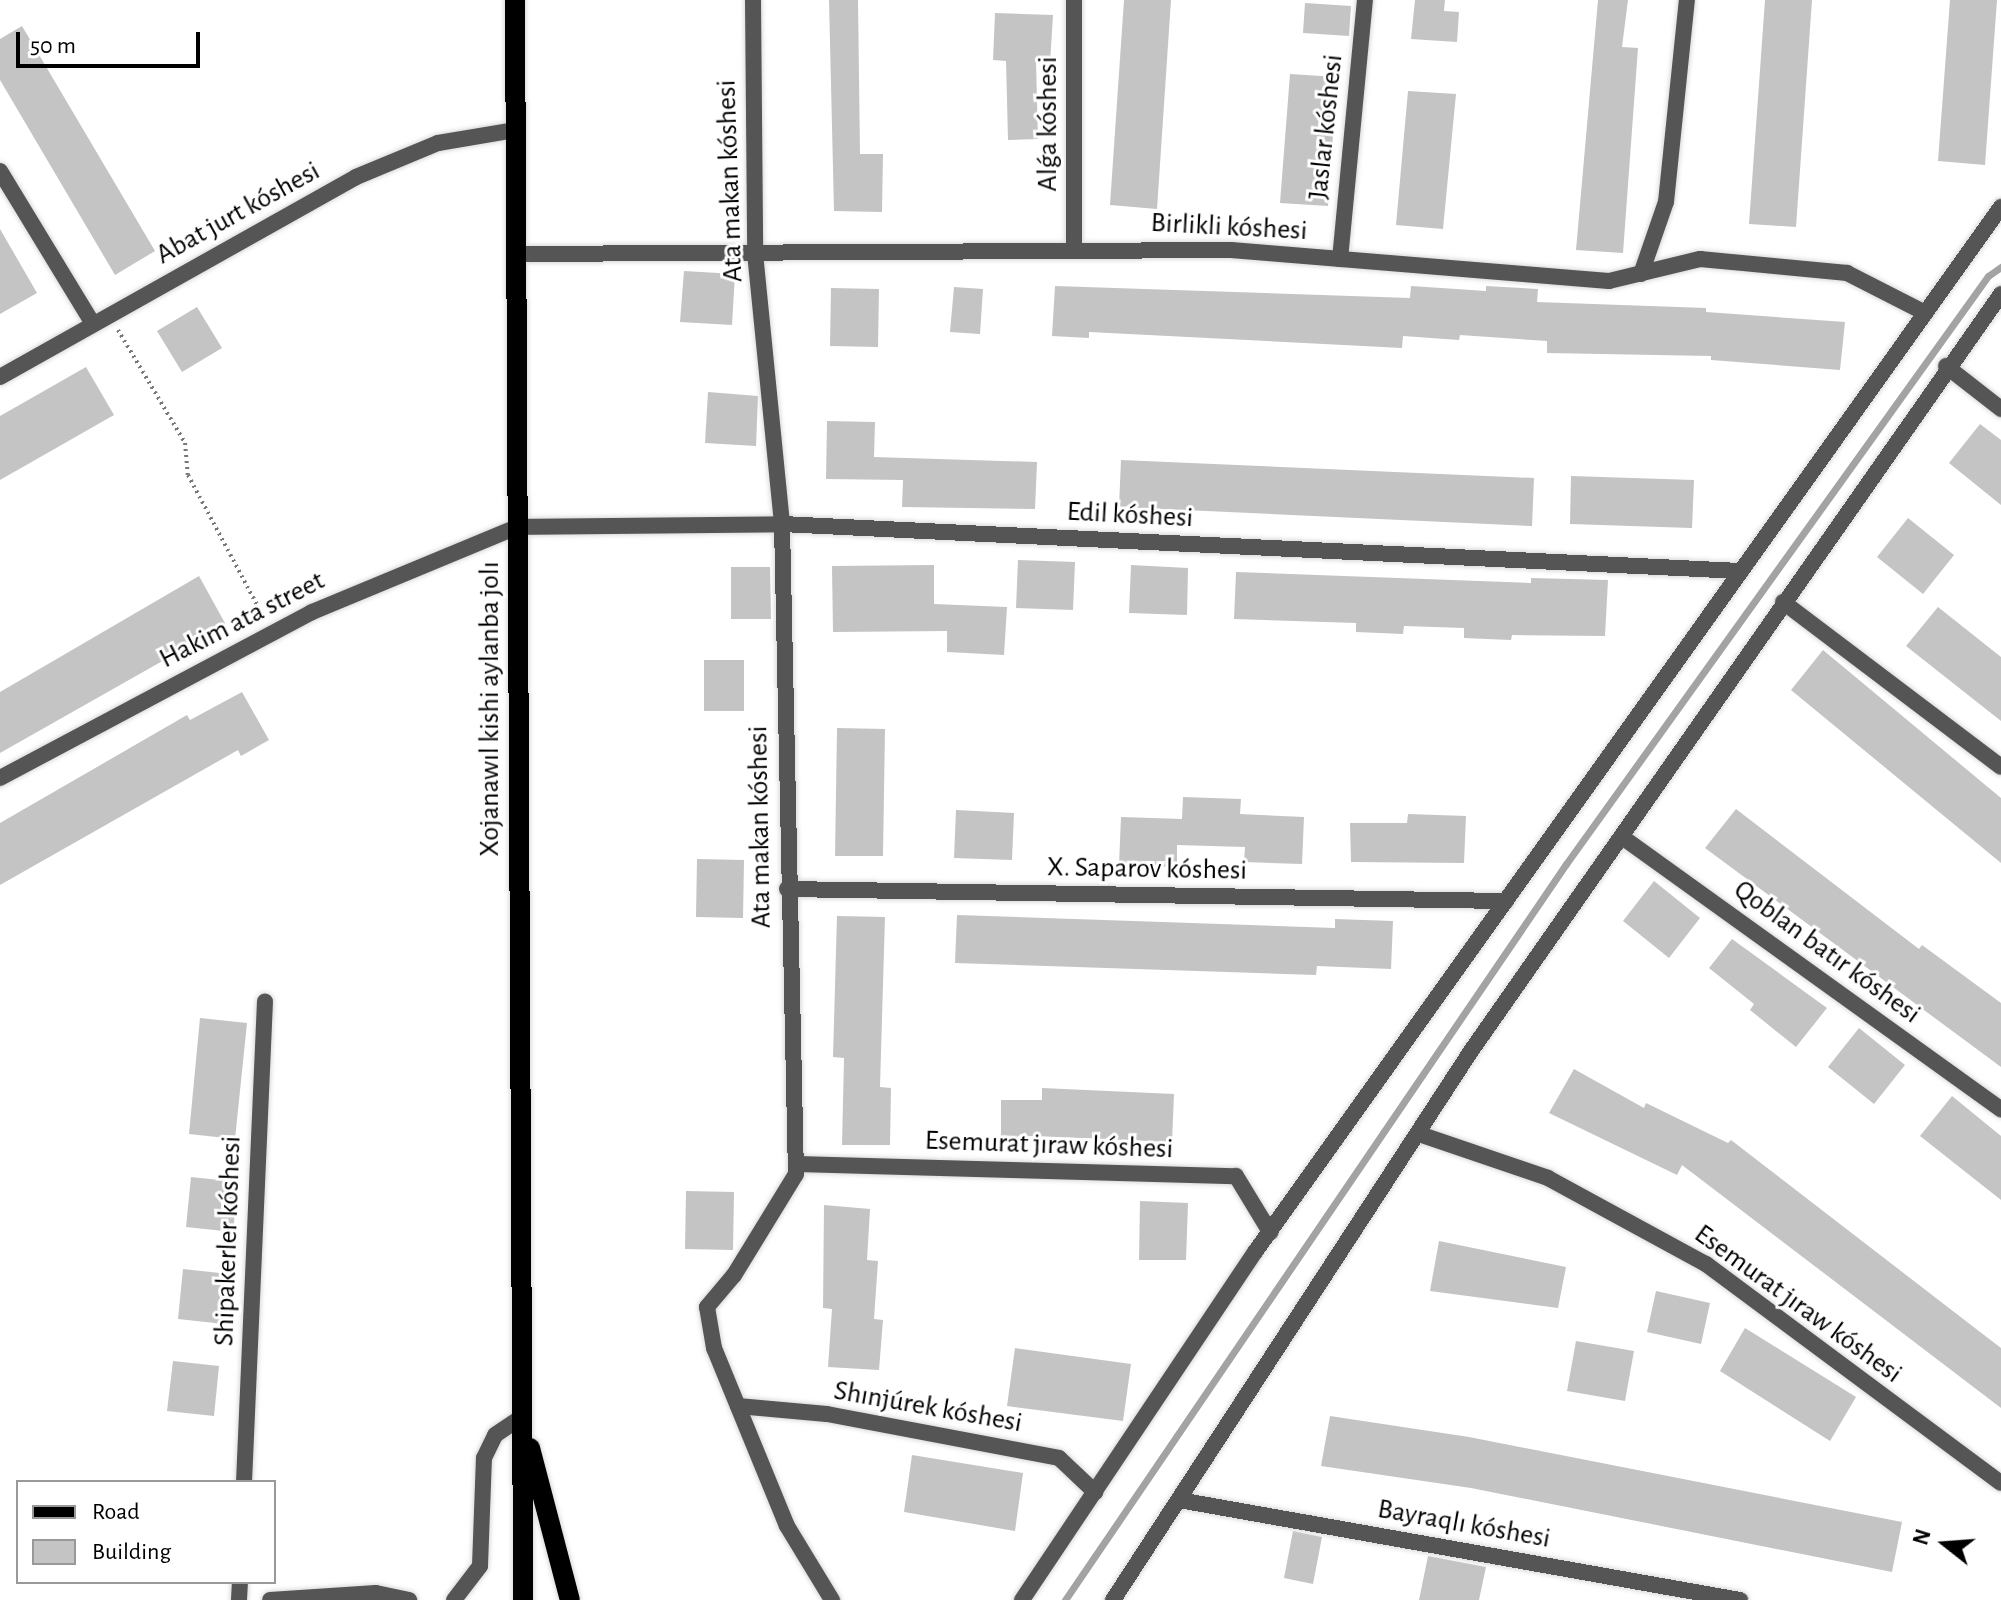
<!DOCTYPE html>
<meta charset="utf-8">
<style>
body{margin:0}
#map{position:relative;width:2001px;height:1600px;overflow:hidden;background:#fff;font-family:"Alegreya Sans",sans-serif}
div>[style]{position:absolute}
.stream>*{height:7px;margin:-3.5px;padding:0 3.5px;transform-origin:3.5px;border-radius:3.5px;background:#a3a3a3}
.building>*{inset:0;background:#c4c4c4}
.path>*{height:4px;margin-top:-2px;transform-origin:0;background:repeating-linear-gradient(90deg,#777 0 2px,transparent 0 6px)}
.roads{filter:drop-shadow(0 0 2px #dbdbdb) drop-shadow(0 0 2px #dbdbdb)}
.minor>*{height:16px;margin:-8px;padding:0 8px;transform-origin:8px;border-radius:8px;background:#555}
.primary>*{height:20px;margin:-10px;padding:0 10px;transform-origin:10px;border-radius:10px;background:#000}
span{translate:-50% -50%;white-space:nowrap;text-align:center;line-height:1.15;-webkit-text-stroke:6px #fff;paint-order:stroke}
.street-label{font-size:28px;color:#000}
.legend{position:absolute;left:16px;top:1480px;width:260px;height:104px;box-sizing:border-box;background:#fff;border:2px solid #999;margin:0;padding:10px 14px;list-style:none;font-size:24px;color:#000}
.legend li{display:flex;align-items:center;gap:16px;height:40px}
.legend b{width:40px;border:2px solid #999}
.north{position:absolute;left:1905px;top:1504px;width:80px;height:80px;-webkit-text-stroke:6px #fff;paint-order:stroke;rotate:287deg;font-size:22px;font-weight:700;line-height:32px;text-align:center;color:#000}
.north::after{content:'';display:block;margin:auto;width:28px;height:36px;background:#000;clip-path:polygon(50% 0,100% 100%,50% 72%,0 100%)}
.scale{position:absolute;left:16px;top:32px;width:184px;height:36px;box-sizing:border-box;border:4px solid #000;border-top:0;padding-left:10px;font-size:24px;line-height:28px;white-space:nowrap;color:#000;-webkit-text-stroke:6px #fff;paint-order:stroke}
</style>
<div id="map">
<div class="stream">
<i style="left:1065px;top:1600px;width:890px;rotate:-55.76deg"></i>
<i style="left:1566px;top:864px;width:724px;rotate:-54.33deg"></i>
<i style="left:1988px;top:276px;width:16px;rotate:-35deg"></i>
</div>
<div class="building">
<i style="clip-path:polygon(829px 0,858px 0,860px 154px,883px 154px,882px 212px,834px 211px)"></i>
<i style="clip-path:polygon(1124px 0,1171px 0,1157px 209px,1110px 205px)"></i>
<i style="clip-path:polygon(1415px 0,1445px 0,1444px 11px,1459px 12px,1457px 42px,1411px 39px)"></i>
<i style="clip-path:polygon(1598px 0,1628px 0,1622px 47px,1638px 48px,1623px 253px,1576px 250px)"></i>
<i style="clip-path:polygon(1765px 0,1812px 0,1796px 227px,1749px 224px)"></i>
<i style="clip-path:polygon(1950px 0,1997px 0,1985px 165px,1938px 161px)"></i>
<i style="clip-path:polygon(1305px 3px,1351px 6px,1349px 36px,1303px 33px)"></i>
<i style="clip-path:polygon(995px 13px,1053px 15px,1050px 63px,1036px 62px,1038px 139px,1008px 140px,1006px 61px,993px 60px)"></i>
<i style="clip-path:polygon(22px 26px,155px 251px,115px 275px,0 80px,0 39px)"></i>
<i style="clip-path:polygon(1290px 74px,1337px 77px,1328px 206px,1280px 203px)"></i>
<i style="clip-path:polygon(1408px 91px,1456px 94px,1443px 229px,1396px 225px)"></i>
<i style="clip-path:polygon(0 229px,37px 293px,0 314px)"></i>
<i style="clip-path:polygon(684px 271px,735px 274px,732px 325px,680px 322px)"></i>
<i style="clip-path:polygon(1055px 286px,1410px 298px,1411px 286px,1486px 291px,1486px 286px,1538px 289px,1537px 302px,1706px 308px,1706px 312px,1845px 322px,1840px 370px,1711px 360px,1711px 356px,1547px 353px,1547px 341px,1460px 335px,1459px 340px,1403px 336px,1402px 348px,1089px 332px,1089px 338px,1052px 336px)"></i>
<i style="clip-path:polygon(954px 287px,983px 289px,980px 334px,950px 332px)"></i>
<i style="clip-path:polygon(831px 288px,879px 289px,878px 347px,830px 346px)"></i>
<i style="clip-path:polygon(197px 307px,222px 348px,182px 372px,157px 331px)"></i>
<i style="clip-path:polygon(86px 367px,114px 415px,0 480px,0 416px)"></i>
<i style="clip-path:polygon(708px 392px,758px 396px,756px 446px,705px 443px)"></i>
<i style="clip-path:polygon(827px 421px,875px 422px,874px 457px,1037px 462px,1035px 509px,902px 507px,903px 480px,826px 479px)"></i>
<i style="clip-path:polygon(1980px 424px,2001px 440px,2001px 505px,1949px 463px)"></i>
<i style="clip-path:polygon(1121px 460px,1534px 478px,1532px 526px,1119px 507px)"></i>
<i style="clip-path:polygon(1571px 476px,1694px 480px,1692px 528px,1570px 524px)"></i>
<i style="clip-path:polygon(1908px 518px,1954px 555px,1923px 594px,1877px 557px)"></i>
<i style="clip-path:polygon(1018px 560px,1075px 562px,1073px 610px,1016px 608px)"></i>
<i style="clip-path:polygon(934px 565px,934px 604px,1007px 607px,1004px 655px,947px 652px,947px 631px,833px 632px,832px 566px)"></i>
<i style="clip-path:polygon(1131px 565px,1188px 568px,1187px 615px,1129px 613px)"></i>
<i style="clip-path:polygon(731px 567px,770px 567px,771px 619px,731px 619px)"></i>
<i style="clip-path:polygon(1236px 572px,1531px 583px,1531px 578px,1608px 580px,1605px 636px,1512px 635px,1511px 640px,1464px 638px,1464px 628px,1404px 626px,1403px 634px,1356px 632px,1356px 623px,1234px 619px)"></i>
<i style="clip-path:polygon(199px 576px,226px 625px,0 753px,0 692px)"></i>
<i style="clip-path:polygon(1938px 607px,2001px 657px,2001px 721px,1906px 646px)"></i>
<i style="clip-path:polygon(1823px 650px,2001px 798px,2001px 863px,1791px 690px)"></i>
<i style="clip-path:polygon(704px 660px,744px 660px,744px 711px,704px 711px)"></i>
<i style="clip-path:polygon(242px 692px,269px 740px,241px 756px,238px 750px,0 885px,0 823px,187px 715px,190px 720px)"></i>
<i style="clip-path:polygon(837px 728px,885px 729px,883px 856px,835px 856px)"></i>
<i style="clip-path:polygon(1183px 797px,1241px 799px,1240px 814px,1304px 817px,1302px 864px,1244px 862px,1245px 847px,1177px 845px,1177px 867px,1119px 865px,1121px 817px,1182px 819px)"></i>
<i style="clip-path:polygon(1736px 809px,1919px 949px,1922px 945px,2001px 1003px,2001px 1067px,1705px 848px)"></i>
<i style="clip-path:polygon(956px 810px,1014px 813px,1012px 860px,954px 858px)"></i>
<i style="clip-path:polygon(1408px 814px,1466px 816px,1464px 863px,1351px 862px,1350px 823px,1407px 823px)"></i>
<i style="clip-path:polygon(697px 859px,744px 860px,743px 918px,696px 917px)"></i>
<i style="clip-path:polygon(1654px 881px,1700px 918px,1669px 958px,1623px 921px)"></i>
<i style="clip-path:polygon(957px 915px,1335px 928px,1335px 919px,1393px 921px,1391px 969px,1317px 966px,1316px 975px,955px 963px)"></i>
<i style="clip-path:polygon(837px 916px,885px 917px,880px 1087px,891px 1088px,890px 1145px,842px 1145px,844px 1058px,833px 1057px)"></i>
<i style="clip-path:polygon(1732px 939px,1827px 1008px,1796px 1047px,1750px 1010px,1754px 1004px,1709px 968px)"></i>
<i style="clip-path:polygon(200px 1018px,247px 1023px,235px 1139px,189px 1134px)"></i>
<i style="clip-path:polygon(1859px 1028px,1905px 1065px,1874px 1104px,1828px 1067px)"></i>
<i style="clip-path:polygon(1574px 1069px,1644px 1108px,1646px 1103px,1728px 1143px,1731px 1140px,1971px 1325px,2001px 1348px,2001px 1408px,1682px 1165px,1677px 1175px,1549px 1113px)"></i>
<i style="clip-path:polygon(1042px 1088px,1174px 1094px,1172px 1142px,1033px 1136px,1001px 1139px,1001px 1100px,1042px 1100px)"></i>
<i style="clip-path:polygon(1952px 1096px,2001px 1136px,2001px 1200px,1920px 1136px)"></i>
<i style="clip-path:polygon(191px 1177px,238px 1182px,233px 1232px,186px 1227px)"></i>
<i style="clip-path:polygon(686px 1191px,734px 1192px,733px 1250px,685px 1249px)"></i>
<i style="clip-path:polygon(1140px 1201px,1188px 1203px,1186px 1260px,1139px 1260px)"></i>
<i style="clip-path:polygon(824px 1205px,870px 1209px,867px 1260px,878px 1261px,874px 1319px,883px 1320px,879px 1370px,828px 1367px,832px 1309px,823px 1308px)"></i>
<i style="clip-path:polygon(1439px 1241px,1566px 1267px,1558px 1308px,1430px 1291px)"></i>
<i style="clip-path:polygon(183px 1269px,229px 1274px,224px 1324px,178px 1319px)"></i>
<i style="clip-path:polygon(1656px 1291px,1710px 1303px,1701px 1344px,1647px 1332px)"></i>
<i style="clip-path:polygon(1745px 1328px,1856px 1397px,1830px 1441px,1720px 1371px)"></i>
<i style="clip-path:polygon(1576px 1341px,1634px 1351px,1625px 1401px,1567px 1391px)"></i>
<i style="clip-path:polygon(1015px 1348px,1131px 1364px,1123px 1421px,1007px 1406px)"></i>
<i style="clip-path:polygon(173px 1361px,219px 1366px,214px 1416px,167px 1411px)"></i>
<i style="clip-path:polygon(1330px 1416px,1469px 1437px,1902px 1522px,1892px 1572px,1471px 1488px,1321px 1466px)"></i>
<i style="clip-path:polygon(912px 1455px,1023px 1473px,1015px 1531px,904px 1512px)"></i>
<i style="clip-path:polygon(1293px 1531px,1322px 1537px,1313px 1584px,1284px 1578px)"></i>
<i style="clip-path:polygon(1428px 1556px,1486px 1567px,1479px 1600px,1419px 1600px)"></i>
</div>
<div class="path">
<i style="left:118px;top:330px;width:131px;rotate:59.3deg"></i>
<i style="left:185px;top:443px;width:32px;rotate:85deg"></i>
<i style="left:188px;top:475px;width:160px;rotate:62deg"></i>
</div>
<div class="roads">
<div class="minor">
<i style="left:753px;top:0;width:253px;rotate:89.5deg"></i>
<i style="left:755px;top:253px;width:272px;rotate:84.3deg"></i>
<i style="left:782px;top:524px;width:650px;rotate:88.77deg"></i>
<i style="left:796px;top:1174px;width:119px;rotate:121.5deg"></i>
<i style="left:734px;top:1275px;width:42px;rotate:130.2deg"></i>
<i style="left:707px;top:1307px;width:42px;rotate:80.3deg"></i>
<i style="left:714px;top:1348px;width:192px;rotate:67.7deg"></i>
<i style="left:787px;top:1526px;width:87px;rotate:58.7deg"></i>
<i style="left:0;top:171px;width:179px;rotate:58.7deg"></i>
<i style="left:1074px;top:247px;width:247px;rotate:-90deg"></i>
<i style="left:516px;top:254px;width:715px;rotate:-0.32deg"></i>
<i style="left:1231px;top:250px;width:379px;rotate:4.7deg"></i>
<i style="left:1609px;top:281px;width:94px;rotate:-13.6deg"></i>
<i style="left:1700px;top:259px;width:148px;rotate:5.4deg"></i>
<i style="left:1847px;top:273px;width:88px;rotate:27.1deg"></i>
<i style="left:1340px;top:259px;width:260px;rotate:-84.5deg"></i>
<i style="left:1641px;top:274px;width:76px;rotate:-70.9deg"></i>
<i style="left:1666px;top:202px;width:203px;rotate:-84.1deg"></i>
<i style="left:1946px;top:366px;width:70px;rotate:38deg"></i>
<i style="left:0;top:377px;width:408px;rotate:-29.3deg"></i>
<i style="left:356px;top:177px;width:89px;rotate:-22.5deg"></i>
<i style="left:438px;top:143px;width:79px;rotate:-9.5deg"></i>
<i style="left:1783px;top:602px;width:273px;rotate:37.1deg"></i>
<i style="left:0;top:778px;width:353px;rotate:-28deg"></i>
<i style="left:312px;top:612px;width:222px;rotate:-22.5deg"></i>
<i style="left:517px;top:527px;width:265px;rotate:-0.6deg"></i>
<i style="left:782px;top:524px;width:960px;rotate:2.81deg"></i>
<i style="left:1622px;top:837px;width:467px;rotate:35.7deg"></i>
<i style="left:787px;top:889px;width:719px;rotate:0.96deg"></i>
<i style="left:1419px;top:1134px;width:136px;rotate:18.8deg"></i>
<i style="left:1548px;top:1178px;width:180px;rotate:28.6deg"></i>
<i style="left:1706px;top:1264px;width:367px;rotate:36.6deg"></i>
<i style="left:796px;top:1164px;width:440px;rotate:1.6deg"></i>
<i style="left:1236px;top:1176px;width:66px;rotate:58.7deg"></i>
<i style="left:738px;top:1406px;width:89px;rotate:5.1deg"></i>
<i style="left:827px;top:1414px;width:236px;rotate:10.7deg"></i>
<i style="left:1059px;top:1458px;width:50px;rotate:43.4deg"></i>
<i style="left:244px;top:1482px;width:481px;rotate:-87.5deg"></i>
<i style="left:1179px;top:1500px;width:570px;rotate:10.11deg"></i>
<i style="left:239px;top:1600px;width:18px;rotate:-87deg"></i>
<i style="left:270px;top:1600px;width:106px;rotate:-3.8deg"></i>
<i style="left:376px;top:1593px;width:34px;rotate:12deg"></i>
<i style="left:454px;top:1600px;width:43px;rotate:-52.6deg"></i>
<i style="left:480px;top:1566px;width:108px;rotate:-87.9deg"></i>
<i style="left:484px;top:1458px;width:25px;rotate:-64deg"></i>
<i style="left:495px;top:1435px;width:32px;rotate:-34deg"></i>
<i style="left:1022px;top:1600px;width:419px;rotate:-56.2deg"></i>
<i style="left:1255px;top:1252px;width:1284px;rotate:-54.48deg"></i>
<i style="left:1113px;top:1600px;width:655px;rotate:-56.89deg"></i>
<i style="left:1471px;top:1051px;width:924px;rotate:-55deg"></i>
</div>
<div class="primary">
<i style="left:515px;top:0;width:1600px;rotate:89.71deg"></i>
<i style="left:530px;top:1448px;width:157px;rotate:75.3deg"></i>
</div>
</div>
<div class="street-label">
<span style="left:1048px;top:124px;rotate:-90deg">Alǵa kóshesi</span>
<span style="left:1326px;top:127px;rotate:-84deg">Jaslar kóshesi</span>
<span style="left:730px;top:181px;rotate:-92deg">Ata makan kóshesi</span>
<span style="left:238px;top:213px;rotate:-29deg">Abat jurt kóshesi</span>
<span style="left:1229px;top:227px;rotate:3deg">Birlikli kóshesi</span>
<span style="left:1130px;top:515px;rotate:3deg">Edil kóshesi</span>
<span style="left:242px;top:620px;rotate:-27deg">Hakim ata street</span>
<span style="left:490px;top:709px;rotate:-90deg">Xojanawıl kishi aylanba jolı</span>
<span style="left:760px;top:827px;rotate:-91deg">Ata makan kóshesi</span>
<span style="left:1147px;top:869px;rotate:1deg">X. Saparov kóshesi</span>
<span style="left:1827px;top:952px;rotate:36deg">Qoblan batır kóshesi</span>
<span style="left:1049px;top:1145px;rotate:2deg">Esemurat jıraw kóshesi</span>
<span style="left:228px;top:1241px;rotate:-88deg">Shipakerler kóshesi</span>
<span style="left:1798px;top:1304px;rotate:36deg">Esemurat jıraw kóshesi</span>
<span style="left:928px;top:1407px;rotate:10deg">Shınjúrek kóshesi</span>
<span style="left:1464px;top:1524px;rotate:10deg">Bayraqlı kóshesi</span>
</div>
<ul class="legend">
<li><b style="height:10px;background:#000"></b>Road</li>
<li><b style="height:22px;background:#c4c4c4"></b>Building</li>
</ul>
<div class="north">N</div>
<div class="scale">50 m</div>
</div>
